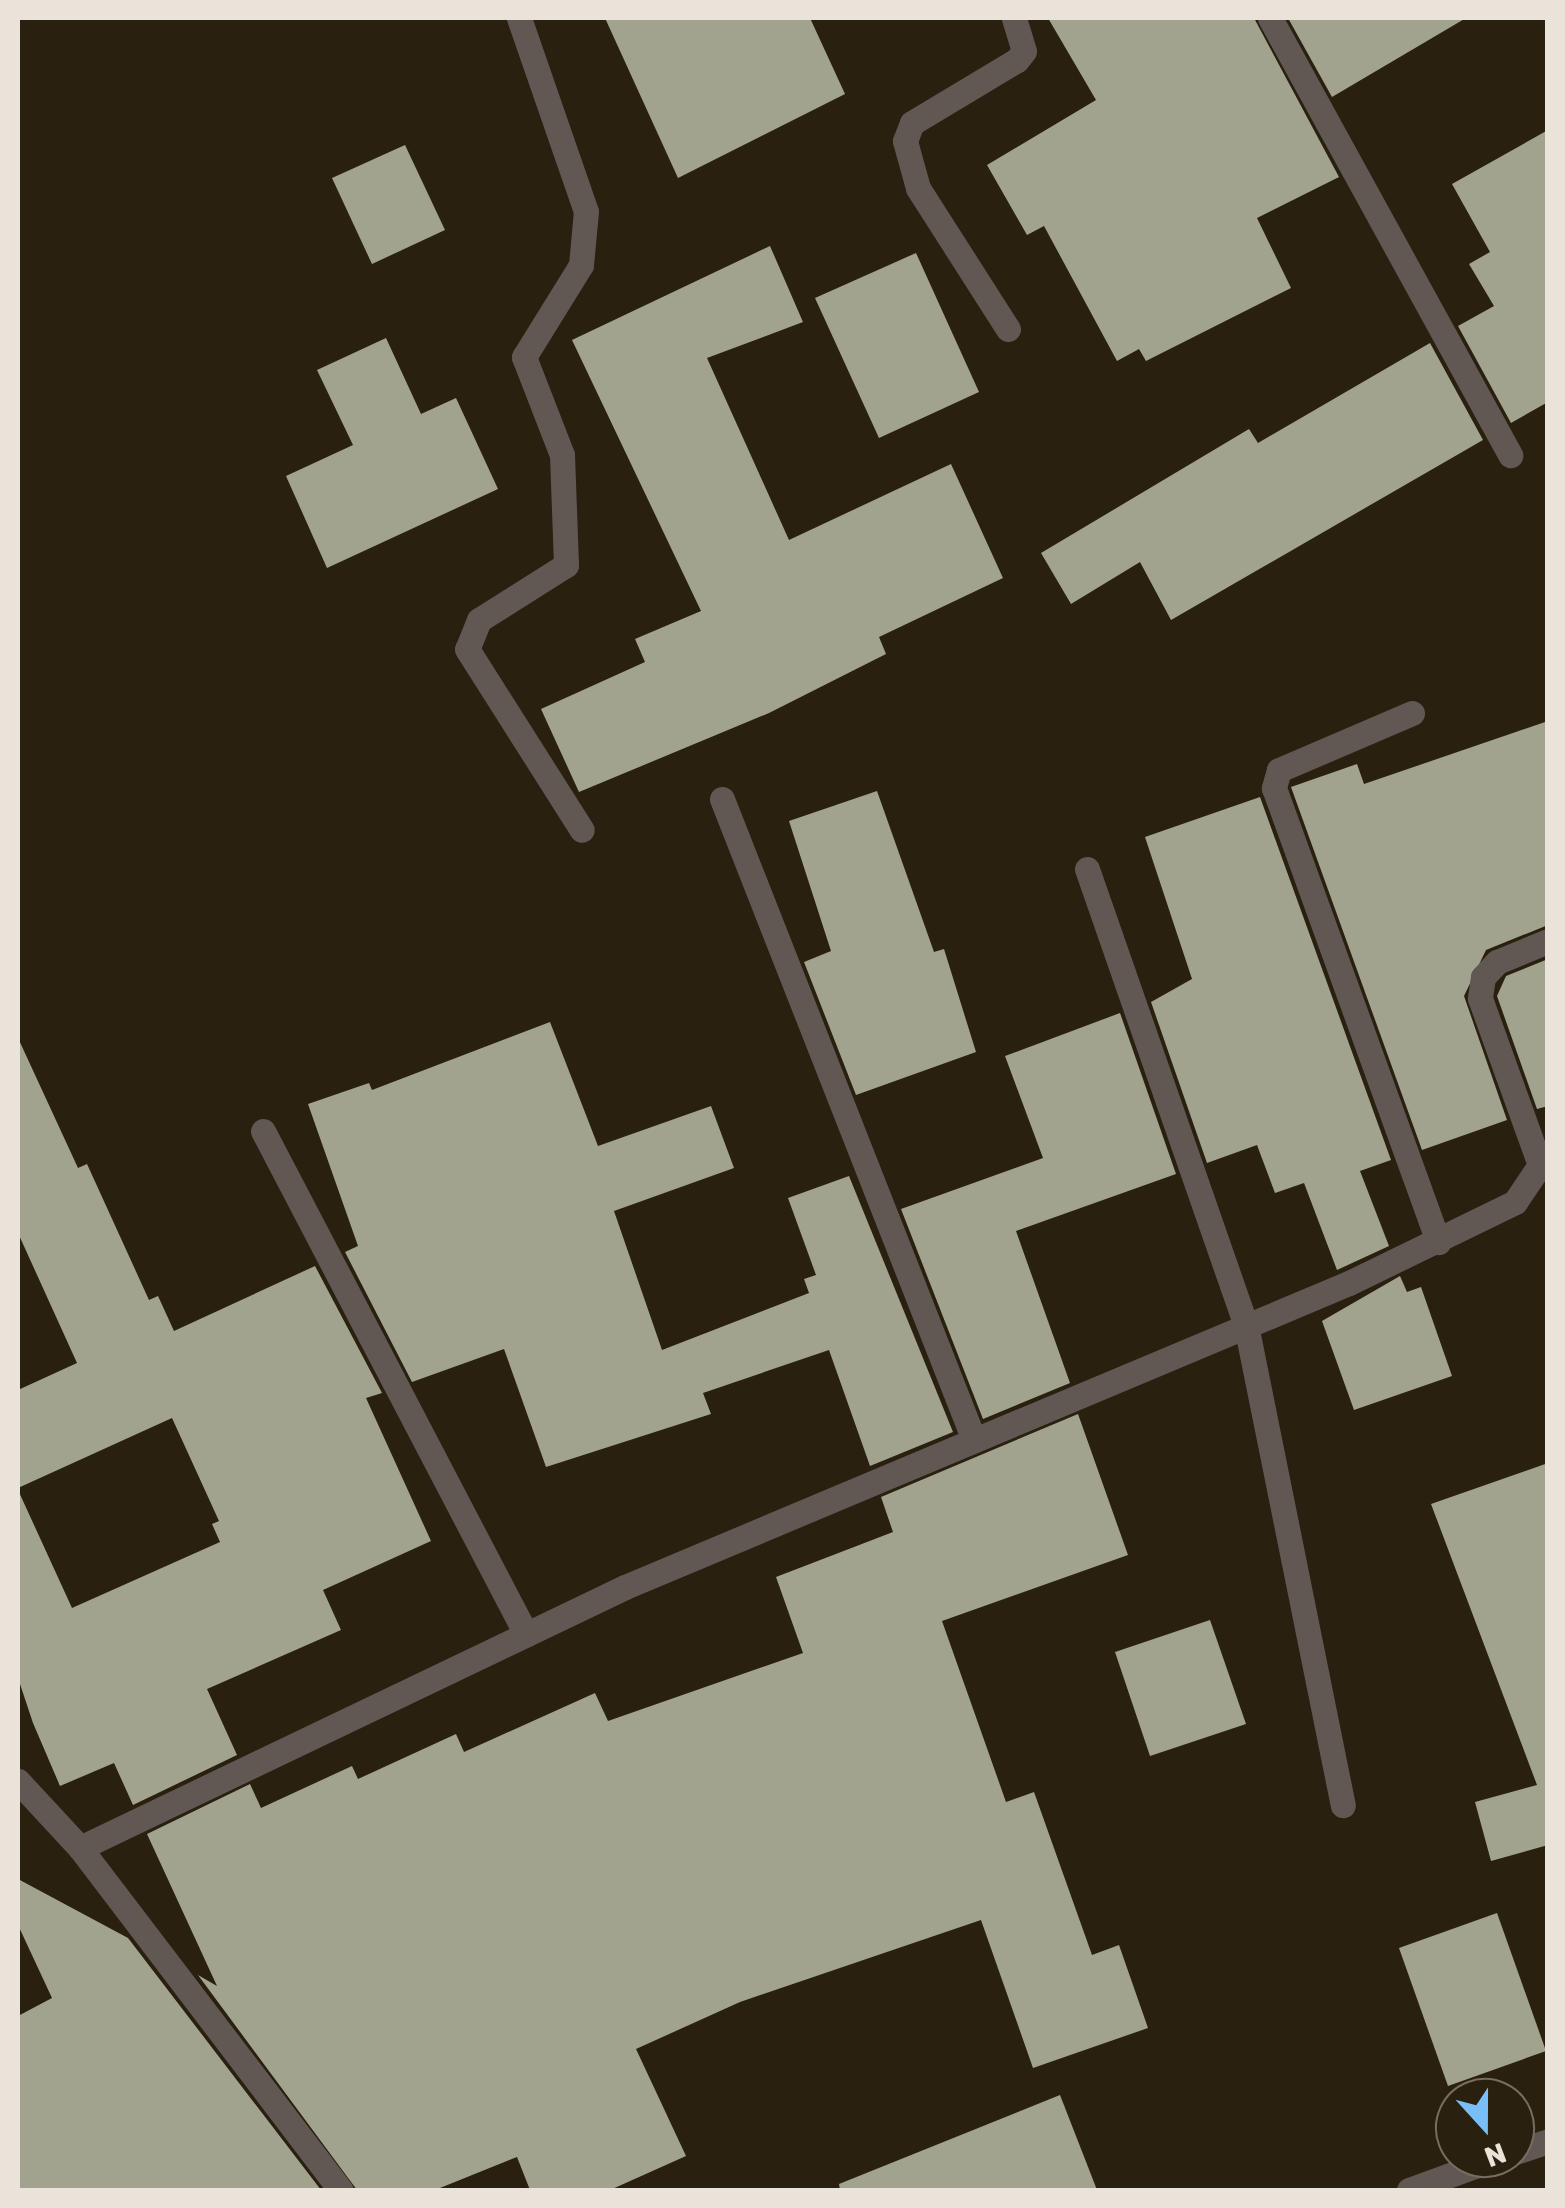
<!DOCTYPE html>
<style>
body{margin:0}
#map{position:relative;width:1565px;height:2208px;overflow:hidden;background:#2a2010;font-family:Rubik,sans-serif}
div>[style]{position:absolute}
.building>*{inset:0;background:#a2a38e}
.street>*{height:25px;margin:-12.5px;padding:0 12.5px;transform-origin:12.5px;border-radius:12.5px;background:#615854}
span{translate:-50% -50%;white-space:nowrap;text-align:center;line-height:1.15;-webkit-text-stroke:10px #2a2010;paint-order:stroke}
.frame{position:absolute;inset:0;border:20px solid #eae3d9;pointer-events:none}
.north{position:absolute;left:1435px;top:2078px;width:100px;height:100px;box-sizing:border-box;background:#2a2010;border:2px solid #776e60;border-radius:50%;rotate:159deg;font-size:28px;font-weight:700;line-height:40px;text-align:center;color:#eae3d9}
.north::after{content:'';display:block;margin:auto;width:35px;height:45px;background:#7abef8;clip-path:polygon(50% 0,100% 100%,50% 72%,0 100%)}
</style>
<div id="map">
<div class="building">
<i style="clip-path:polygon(605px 18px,810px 18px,845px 94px,678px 178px)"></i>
<i style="clip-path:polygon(1048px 18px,1254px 18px,1339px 177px,1257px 218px,1291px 288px,1146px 361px,1139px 349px,1117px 361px,1044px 226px,1027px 235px,987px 165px,1096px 100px)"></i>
<i style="clip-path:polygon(1288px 18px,1466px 18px,1332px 97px)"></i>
<i style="clip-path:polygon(1548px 130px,1548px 402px,1511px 423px,1458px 326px,1494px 306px,1469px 264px,1490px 252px,1452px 184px)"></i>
<i style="clip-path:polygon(405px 145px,445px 230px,372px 264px,332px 178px)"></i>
<i style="clip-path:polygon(770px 246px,803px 322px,707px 358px,789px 540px,951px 464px,1003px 578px,879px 637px,886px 654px,769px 713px,579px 792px,541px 709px,645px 662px,635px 639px,701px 611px,572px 340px)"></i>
<i style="clip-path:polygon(916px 253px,979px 392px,879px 438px,815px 298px)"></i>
<i style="clip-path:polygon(386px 338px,421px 414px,456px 398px,498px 489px,327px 568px,286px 476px,353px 445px,317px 370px)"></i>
<i style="clip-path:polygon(1430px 343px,1483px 440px,1171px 620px,1140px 562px,1071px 604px,1041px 553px,1249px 429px,1258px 443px)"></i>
<i style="clip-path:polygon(1548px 721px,1548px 925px,1486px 950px,1464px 996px,1507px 1120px,1422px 1150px,1291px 787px,1357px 764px,1364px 784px)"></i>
<i style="clip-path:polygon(877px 791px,934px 952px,944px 949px,976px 1052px,856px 1095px,804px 962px,831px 951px,789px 821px)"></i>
<i style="clip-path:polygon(1260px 797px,1391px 1160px,1360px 1171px,1389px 1246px,1337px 1270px,1304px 1183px,1275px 1193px,1257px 1145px,1207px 1163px,1151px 1002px,1192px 979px,1145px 837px)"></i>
<i style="clip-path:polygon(1548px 959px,1548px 1106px,1537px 1109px,1497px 996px,1506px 976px)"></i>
<i style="clip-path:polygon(1120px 1013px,1176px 1174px,1016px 1231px,1070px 1383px,983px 1419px,901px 1209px,1043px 1158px,1005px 1056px)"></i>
<i style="clip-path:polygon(550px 1022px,598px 1146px,711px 1106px,734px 1168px,614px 1211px,662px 1350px,809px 1293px,804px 1279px,816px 1275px,788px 1198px,849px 1176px,953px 1432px,870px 1466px,829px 1350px,703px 1393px,711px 1414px,546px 1467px,504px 1349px,412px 1382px,345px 1252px,358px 1246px,308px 1104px,369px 1083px,372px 1090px)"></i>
<i style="clip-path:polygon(18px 1038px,78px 1168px,87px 1164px,149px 1300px,158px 1296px,174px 1331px,315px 1266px,382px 1393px,366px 1398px,431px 1541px,323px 1590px,341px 1630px,207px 1689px,237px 1755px,133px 1805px,114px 1763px,60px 1786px,33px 1723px,18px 1678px,18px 1490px,72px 1608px,220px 1542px,212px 1524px,219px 1521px,172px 1418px,18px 1488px,18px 1390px,77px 1363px,18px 1233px)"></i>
<i style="clip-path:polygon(1400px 1276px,1407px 1292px,1421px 1287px,1452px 1376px,1354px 1410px,1322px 1321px)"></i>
<i style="clip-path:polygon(1078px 1414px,1128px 1555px,942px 1621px,1006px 1802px,1034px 1792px,1092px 1955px,1119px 1945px,1148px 2028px,1033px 2068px,981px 1920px,740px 2002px,636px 2049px,686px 2156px,610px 2190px,530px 2190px,517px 2157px,435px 2190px,357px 2190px,198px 1975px,217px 1986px,147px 1834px,250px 1784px,261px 1808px,352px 1766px,358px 1779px,456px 1734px,464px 1752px,595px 1693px,608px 1721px,803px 1653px,776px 1577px,893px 1532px,881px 1497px)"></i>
<i style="clip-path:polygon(1548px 1463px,1548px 1845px,1491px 1861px,1475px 1802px,1537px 1785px,1431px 1504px)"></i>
<i style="clip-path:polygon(1210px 1620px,1246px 1724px,1150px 1756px,1115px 1652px)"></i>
<i style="clip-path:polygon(18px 1879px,128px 1938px,321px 2190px,18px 2190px,18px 2016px,52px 1998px,18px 1925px)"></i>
<i style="clip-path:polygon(1497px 1913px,1546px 2051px,1448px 2086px,1399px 1948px)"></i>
<i style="clip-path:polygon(1060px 2095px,1097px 2190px,840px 2190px,839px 2184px)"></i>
</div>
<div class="street">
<i style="left:519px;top:18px;width:204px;rotate:70.9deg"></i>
<i style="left:586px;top:211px;width:54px;rotate:95.3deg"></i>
<i style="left:581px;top:265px;width:108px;rotate:121.8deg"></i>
<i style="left:524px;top:357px;width:105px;rotate:68.8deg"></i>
<i style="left:562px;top:455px;width:110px;rotate:87.9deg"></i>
<i style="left:566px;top:565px;width:103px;rotate:147.7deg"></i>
<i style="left:479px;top:620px;width:31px;rotate:112deg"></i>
<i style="left:467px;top:649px;width:214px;rotate:57.6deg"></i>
<i style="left:1270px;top:18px;width:499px;rotate:61.2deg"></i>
<i style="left:1008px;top:329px;width:167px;rotate:-122.6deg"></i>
<i style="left:918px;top:188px;width:49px;rotate:-105.5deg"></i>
<i style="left:905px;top:141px;width:19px;rotate:-69deg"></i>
<i style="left:912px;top:123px;width:122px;rotate:-31deg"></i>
<i style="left:1017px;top:60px;width:11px;rotate:-52deg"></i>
<i style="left:1024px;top:51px;width:34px;rotate:-107deg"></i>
<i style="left:1412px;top:713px;width:145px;rotate:156.8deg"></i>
<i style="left:1279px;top:770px;width:19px;rotate:106deg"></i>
<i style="left:1274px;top:788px;width:483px;rotate:70.1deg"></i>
<i style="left:722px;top:799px;width:689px;rotate:68.54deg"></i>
<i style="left:1087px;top:869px;width:483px;rotate:70.8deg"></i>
<i style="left:1246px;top:1325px;width:490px;rotate:78.6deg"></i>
<i style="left:263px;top:1131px;width:568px;rotate:62.4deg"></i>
<i style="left:18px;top:1781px;width:91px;rotate:47.2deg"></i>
<i style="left:80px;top:1848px;width:430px;rotate:52.7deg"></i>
<i style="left:80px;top:1848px;width:604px;rotate:-25.59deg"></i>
<i style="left:625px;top:1587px;width:785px;rotate:-22.78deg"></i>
<i style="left:1349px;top:1283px;width:185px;rotate:-26deg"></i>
<i style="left:1515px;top:1202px;width:45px;rotate:-56deg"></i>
<i style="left:1540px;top:1165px;width:177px;rotate:-109.8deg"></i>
<i style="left:1480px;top:998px;width:21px;rotate:-82deg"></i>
<i style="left:1483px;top:977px;width:21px;rotate:-47deg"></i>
<i style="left:1497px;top:962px;width:55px;rotate:-22.4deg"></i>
<i style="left:1515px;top:2152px;width:35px;rotate:-18deg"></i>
<i style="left:1409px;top:2190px;width:94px;rotate:-20deg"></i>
</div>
<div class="frame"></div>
<div class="north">N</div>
</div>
